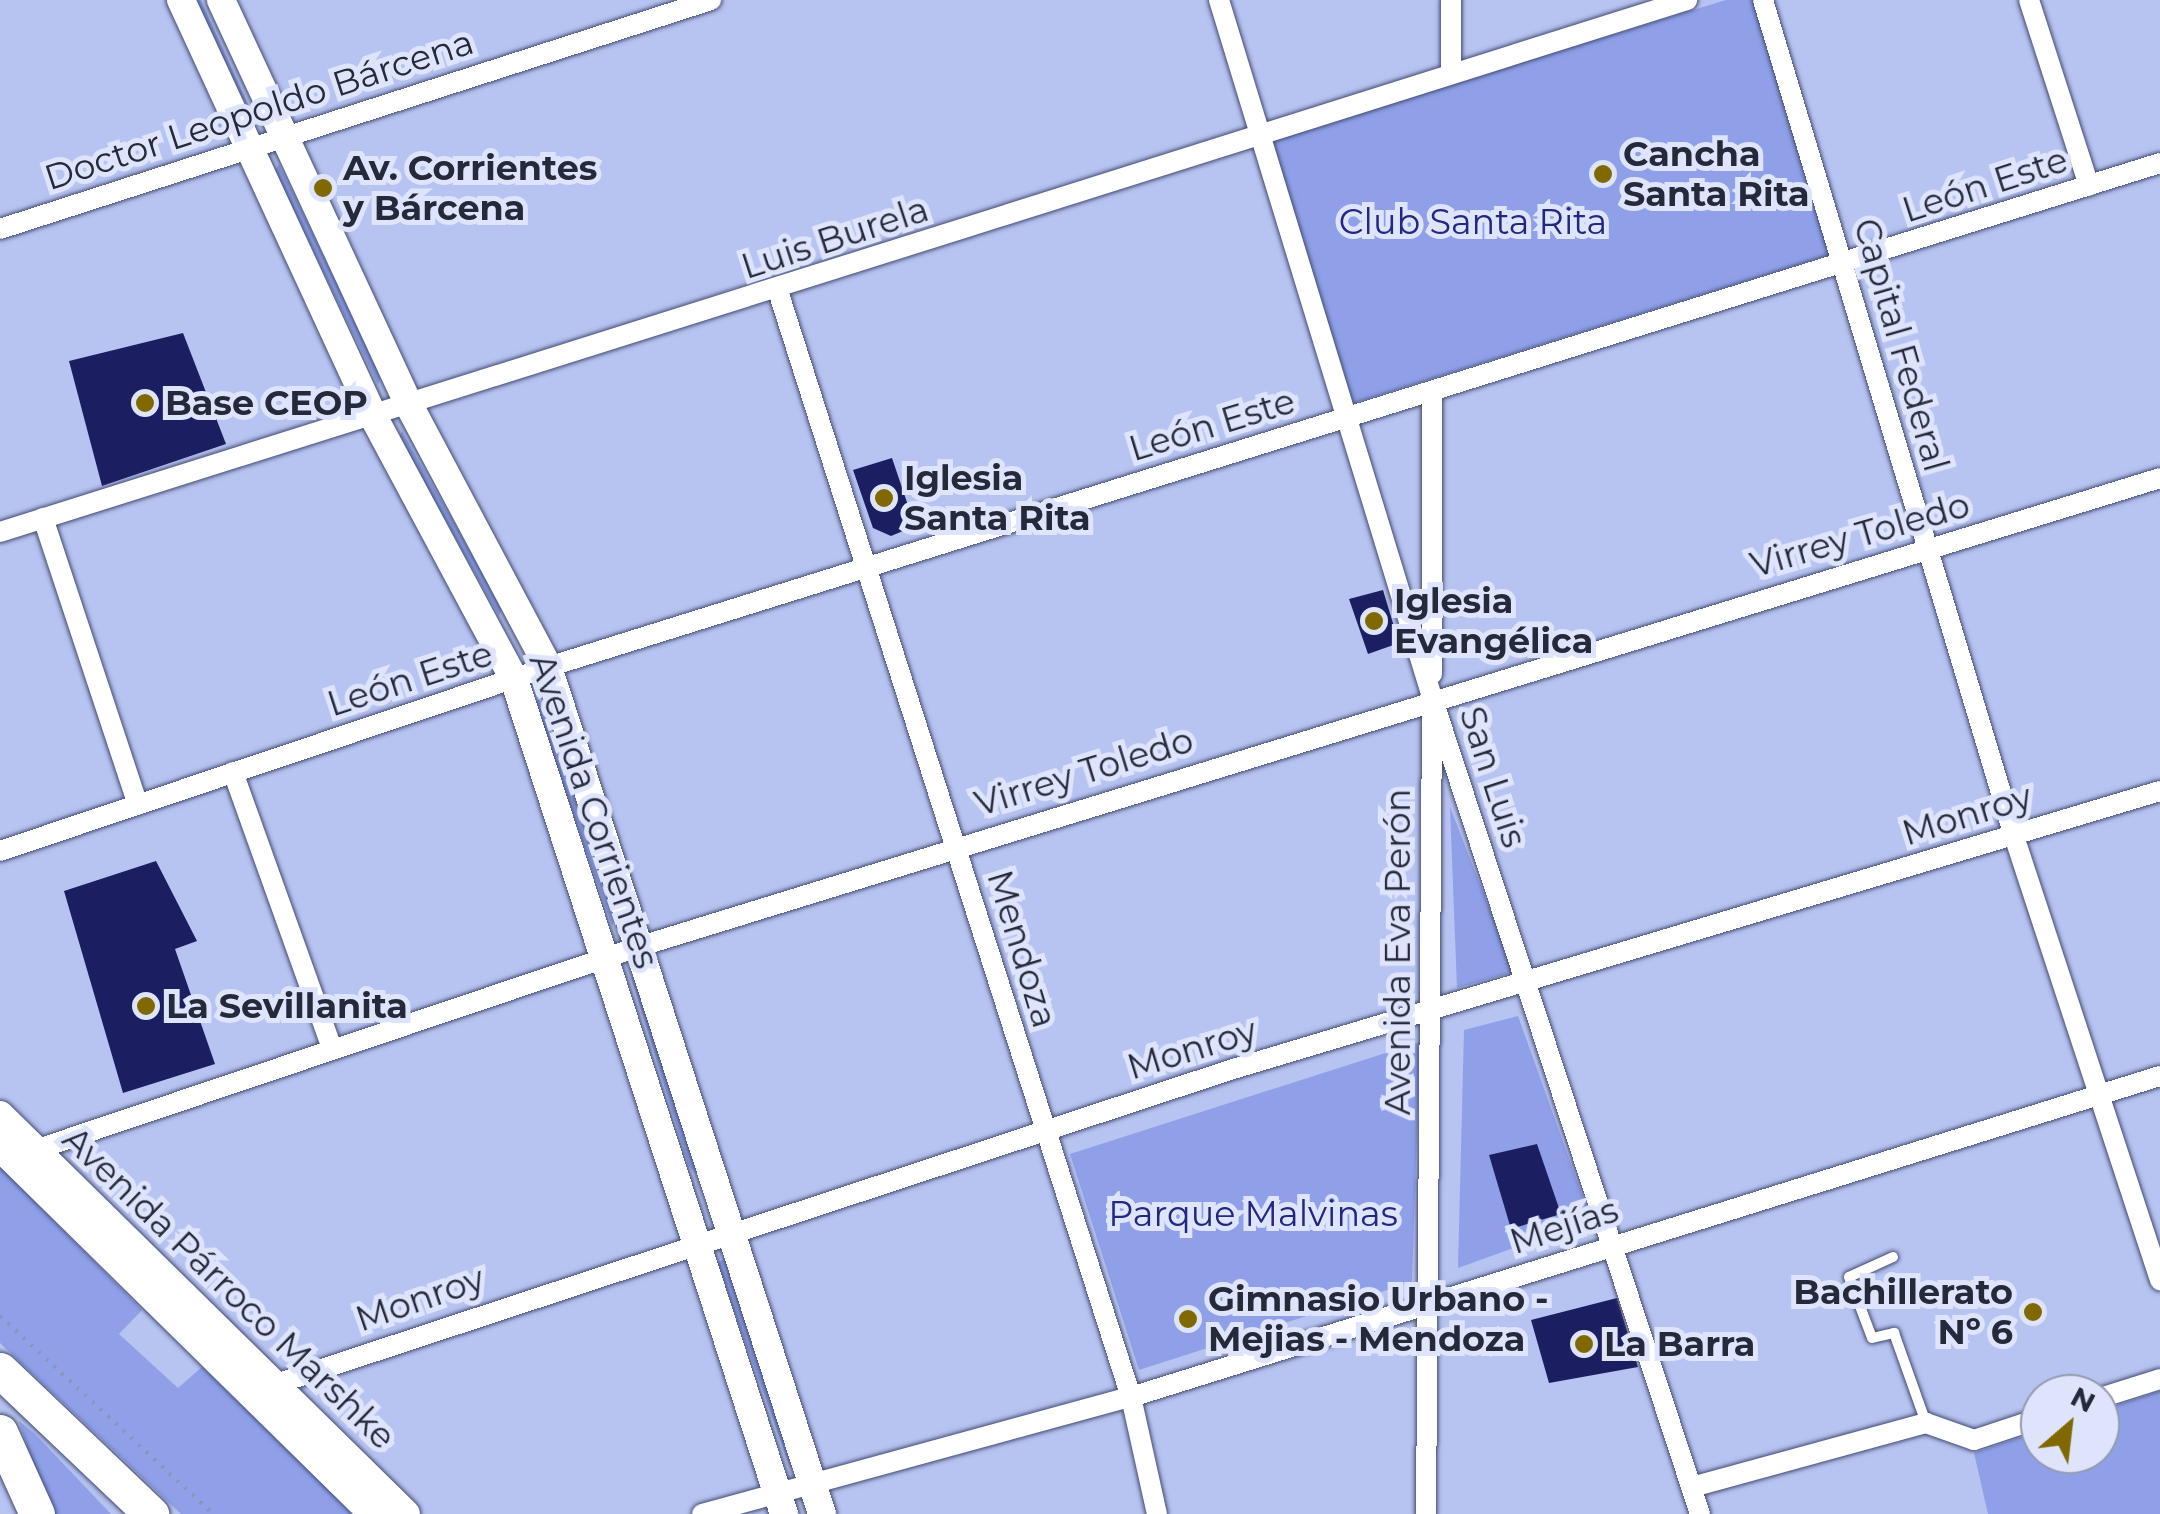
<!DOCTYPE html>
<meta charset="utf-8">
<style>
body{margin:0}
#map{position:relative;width:2160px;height:1514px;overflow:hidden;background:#b7c3f0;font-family:Montserrat,sans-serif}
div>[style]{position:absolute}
.green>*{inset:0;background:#8fa0e9}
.building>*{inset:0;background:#1b1f62}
.path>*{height:4px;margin-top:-2px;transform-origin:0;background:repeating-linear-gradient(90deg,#8a93b8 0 2.5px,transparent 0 10.5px)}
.roads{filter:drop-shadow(0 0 2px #424b72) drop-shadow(0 0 2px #424b72)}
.lane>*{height:10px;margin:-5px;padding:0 5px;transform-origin:5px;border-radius:5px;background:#fff}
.street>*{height:20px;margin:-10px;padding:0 10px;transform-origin:10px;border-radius:10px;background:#fff}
.secondary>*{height:28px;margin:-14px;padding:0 14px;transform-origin:14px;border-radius:14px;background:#fff}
.highway>*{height:35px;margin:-17.5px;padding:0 17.5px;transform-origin:17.5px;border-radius:17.5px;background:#fff}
.dots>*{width:28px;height:28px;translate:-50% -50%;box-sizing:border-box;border:5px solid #dee4fc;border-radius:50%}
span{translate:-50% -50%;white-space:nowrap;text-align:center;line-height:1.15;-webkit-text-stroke:10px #dee4fc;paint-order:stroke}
.street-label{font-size:35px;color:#252a3b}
.poi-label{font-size:35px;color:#252a3b;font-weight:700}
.left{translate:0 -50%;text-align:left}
.right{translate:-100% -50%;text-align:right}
.park-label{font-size:35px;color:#232780}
.north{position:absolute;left:2020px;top:1374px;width:100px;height:100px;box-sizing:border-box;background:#dee4fc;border:2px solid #949aaf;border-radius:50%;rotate:28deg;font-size:28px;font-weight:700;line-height:40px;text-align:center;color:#252a3b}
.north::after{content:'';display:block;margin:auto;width:35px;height:45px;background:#806900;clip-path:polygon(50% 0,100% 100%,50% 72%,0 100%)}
</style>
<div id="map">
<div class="green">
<i style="clip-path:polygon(190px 0,201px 0,252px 113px,229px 78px)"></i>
<i style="clip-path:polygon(1726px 0,1753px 0,1839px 252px,1353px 403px,1270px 139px)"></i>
<i style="clip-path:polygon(279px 164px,381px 376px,378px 385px,275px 171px)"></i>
<i style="clip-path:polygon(402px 431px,502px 608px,499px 616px,399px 437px)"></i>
<i style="clip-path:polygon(539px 699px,616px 917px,612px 926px,535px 703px)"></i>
<i style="clip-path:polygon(1450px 807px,1514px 972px,1457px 988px)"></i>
<i style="clip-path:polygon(631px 977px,637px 978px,699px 1177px,689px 1167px)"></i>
<i style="clip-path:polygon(1518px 1016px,1591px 1220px,1458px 1268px,1464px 1030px)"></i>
<i style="clip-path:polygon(1420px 1042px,1412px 1282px,1139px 1370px,1070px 1154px)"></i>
<i style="clip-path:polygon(0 1167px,142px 1310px,119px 1334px,178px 1388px,202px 1367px,354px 1514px,181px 1514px,0 1343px)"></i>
<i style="clip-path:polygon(726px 1258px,793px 1465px,790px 1467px,717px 1263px)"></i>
<i style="clip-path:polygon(2160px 1391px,2160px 1514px,1988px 1514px,1974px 1453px,2040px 1431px,2040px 1454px,2100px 1454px,2100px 1411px)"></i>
<i style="clip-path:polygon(19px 1421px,35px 1434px,111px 1514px,49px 1514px)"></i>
</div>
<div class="building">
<i style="clip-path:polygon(183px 333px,226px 444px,102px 486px,69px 361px)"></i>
<i style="clip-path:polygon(892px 458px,915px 526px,891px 536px,873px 528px,853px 470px)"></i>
<i style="clip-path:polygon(1383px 590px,1399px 643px,1368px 654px,1349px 599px)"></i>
<i style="clip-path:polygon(156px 861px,197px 941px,175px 949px,215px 1064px,123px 1093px,64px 891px)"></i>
<i style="clip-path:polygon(1537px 1144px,1561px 1214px,1511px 1229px,1489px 1155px)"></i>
<i style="clip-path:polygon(1617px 1298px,1638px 1367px,1549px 1383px,1531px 1320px)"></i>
</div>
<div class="path">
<i style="left:0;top:1316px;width:291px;rotate:42.9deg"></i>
</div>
<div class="roads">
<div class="lane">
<i style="left:1893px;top:1257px;width:48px;rotate:155.6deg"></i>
<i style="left:1849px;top:1277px;width:65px;rotate:69.3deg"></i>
<i style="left:1872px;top:1338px;width:23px;rotate:-13deg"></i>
<i style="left:1894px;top:1333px;width:96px;rotate:70.4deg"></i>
</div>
<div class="street">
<i style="left:1219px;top:0;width:729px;rotate:73.01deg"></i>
<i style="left:1432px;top:697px;width:860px;rotate:71.84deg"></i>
<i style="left:1451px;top:0;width:72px;rotate:90deg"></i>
<i style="left:1763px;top:0;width:870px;rotate:73.29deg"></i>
<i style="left:2013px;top:833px;width:471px;rotate:71.8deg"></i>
<i style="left:2029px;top:0;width:195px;rotate:72.1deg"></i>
<i style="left:0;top:229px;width:747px;rotate:-17.85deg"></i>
<i style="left:778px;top:291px;width:1161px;rotate:72.3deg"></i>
<i style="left:1131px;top:1397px;width:120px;rotate:77.5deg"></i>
<i style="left:1432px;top:391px;width:283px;rotate:90deg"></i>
<i style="left:43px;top:518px;width:302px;rotate:71.7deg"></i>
<i style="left:0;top:532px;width:1769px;rotate:-17.5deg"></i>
<i style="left:233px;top:772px;width:294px;rotate:70.3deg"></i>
<i style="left:0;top:851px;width:578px;rotate:-18.56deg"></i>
<i style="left:548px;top:667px;width:1689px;rotate:-17.36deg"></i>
<i style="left:35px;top:1150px;width:639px;rotate:-18.6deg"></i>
<i style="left:641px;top:946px;width:1589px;rotate:-17.12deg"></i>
<i style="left:264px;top:1388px;width:1017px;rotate:-18.22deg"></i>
<i style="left:1230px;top:1070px;width:971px;rotate:-16.7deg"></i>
<i style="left:2100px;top:1398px;width:63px;rotate:-17.6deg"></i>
<i style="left:1692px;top:1487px;width:243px;rotate:-15.3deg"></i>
<i style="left:1926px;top:1423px;width:51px;rotate:19.5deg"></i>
<i style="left:1974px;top:1440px;width:70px;rotate:-18.4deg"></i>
<i style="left:702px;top:1514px;width:445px;rotate:-15.3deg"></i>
<i style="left:1131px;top:1397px;width:1078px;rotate:-17.33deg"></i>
<i style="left:1426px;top:1514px;width:796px;rotate:-89.57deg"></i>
</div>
<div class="secondary">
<i style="left:181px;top:0;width:460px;rotate:65.2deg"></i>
<i style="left:374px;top:418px;width:296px;rotate:61.8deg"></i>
<i style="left:514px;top:679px;width:878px;rotate:72.08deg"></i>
<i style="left:221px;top:0;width:449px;rotate:65.1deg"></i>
<i style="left:410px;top:407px;width:294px;rotate:62deg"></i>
<i style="left:548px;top:667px;width:890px;rotate:72.07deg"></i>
<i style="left:0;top:1115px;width:569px;rotate:44.5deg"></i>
<i style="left:0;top:1147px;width:523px;rotate:44.54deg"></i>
</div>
<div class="highway">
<i style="left:0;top:1370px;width:209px;rotate:43.6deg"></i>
<i style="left:0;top:1432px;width:90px;rotate:65.7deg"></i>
</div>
</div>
<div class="dots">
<i style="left:1603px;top:174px;background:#806900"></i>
<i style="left:323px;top:188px;background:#806900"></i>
<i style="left:145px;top:403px;background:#806900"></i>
<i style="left:884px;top:498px;background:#806900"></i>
<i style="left:1374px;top:621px;background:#806900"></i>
<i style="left:146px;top:1006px;background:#806900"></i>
<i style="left:2033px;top:1312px;background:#806900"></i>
<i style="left:1188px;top:1319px;background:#806900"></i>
<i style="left:1584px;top:1344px;background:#806900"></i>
</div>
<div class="street-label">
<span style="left:259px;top:110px;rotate:-18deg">Doctor Leopoldo Bárcena</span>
<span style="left:1985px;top:185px;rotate:-18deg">León Este</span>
<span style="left:835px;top:238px;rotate:-18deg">Luis Burela</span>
<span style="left:1901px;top:345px;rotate:74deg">Capital Federal</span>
<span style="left:1212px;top:425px;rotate:-17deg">León Este</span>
<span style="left:1860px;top:535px;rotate:-16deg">Virrey Toledo</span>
<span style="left:410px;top:679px;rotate:-18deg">León Este</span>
<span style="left:1084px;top:772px;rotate:-17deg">Virrey Toledo</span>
<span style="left:1493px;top:777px;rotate:72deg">San Luis</span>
<span style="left:594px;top:811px;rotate:71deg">Avenida Corrientes</span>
<span style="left:1967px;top:815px;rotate:-17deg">Monroy</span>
<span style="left:1022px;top:949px;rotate:73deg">Mendoza</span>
<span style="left:1398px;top:952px;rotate:-90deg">Avenida Eva Perón</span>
<span style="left:1192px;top:1049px;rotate:-17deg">Monroy</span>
<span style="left:1564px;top:1226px;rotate:-18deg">Mejías</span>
<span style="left:229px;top:1288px;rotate:44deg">Avenida Párroco Marshke</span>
<span style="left:420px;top:1299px;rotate:-19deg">Monroy</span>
</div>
<div class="poi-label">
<span class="left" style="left:1623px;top:174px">Cancha<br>Santa Rita</span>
<span class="left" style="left:343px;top:188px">Av. Corrientes<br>y Bárcena</span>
<span class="left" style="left:165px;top:403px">Base CEOP</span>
<span class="left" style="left:904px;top:498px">Iglesia<br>Santa Rita</span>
<span class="left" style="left:1394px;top:621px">Iglesia<br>Evangélica</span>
<span class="left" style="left:166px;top:1006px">La Sevillanita</span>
<span class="right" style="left:2013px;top:1312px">Bachillerato<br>Nº 6</span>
<span class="left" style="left:1208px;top:1319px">Gimnasio Urbano -<br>Mejias - Mendoza</span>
<span class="left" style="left:1604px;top:1344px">La Barra</span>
</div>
<div class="park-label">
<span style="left:1473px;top:222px">Club Santa Rita</span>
<span style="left:1253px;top:1214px">Parque Malvinas</span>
</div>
<div class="north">N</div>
</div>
